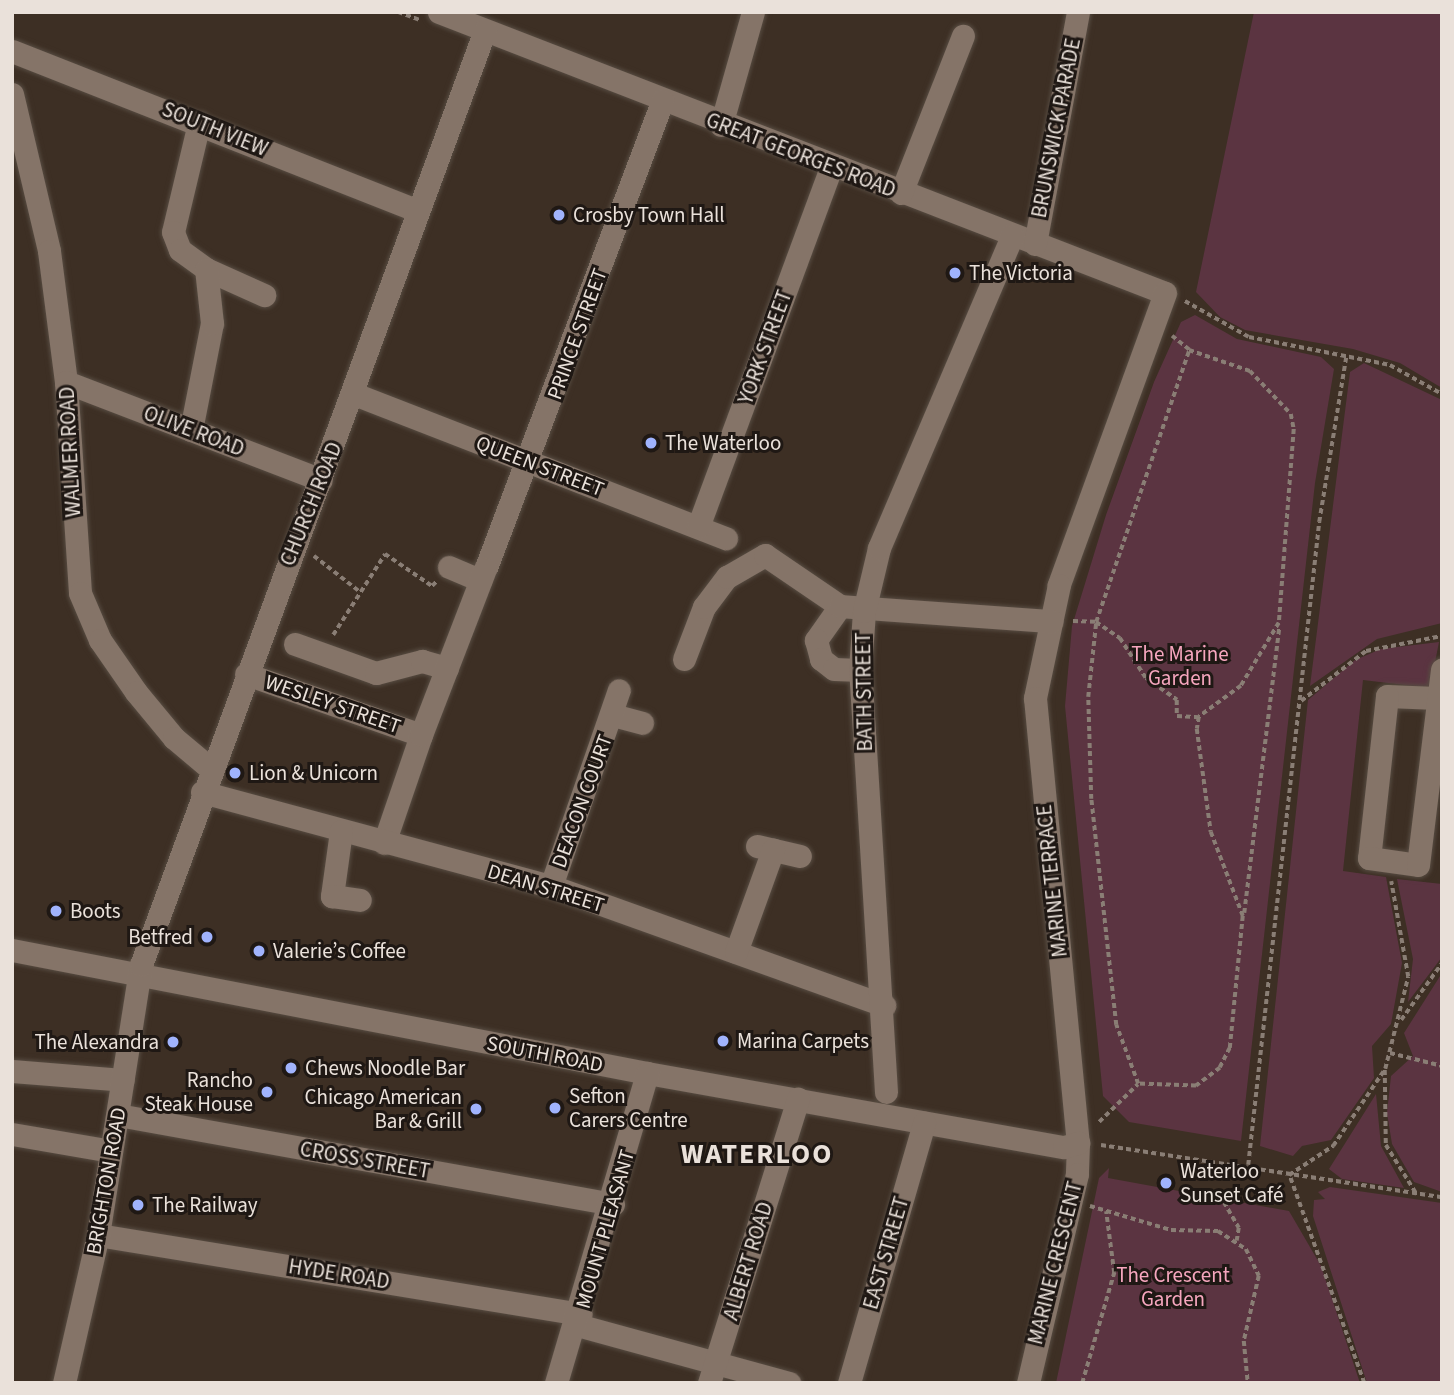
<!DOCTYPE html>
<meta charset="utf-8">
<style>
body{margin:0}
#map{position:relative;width:1454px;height:1395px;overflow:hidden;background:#3d2f24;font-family:"Source Sans 3",sans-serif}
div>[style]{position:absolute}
.green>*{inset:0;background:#5b3441}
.path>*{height:3.5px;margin-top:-1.75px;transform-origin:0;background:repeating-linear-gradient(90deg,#8a7e75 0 5px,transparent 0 8.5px)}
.roads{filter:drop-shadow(0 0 2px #574c42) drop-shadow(0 0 2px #574c42)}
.minor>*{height:23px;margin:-11.5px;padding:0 11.5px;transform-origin:11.5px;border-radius:11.5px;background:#857468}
.dots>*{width:19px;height:19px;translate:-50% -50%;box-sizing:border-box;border:4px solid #1f1814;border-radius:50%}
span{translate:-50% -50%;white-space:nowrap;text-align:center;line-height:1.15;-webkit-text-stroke:6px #1f1814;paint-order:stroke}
.street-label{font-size:21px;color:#eae1da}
.poi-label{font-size:21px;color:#eae1da}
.left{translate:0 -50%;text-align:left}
.right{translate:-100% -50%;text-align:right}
.park-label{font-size:21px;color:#f6a6be}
.district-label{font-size:28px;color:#eae1da;font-weight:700;letter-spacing:2px}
.frame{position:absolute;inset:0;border:14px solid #eae1da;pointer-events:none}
</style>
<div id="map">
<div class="green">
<i style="clip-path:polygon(1254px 12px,1442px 12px,1442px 388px,1400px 363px,1353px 349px,1245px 330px,1220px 317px,1196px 292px)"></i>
<i style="clip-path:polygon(1195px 315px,1237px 339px,1321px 357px,1334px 369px,1315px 483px,1241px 1141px,1129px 1122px,1103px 1096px,1065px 706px,1072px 626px,1106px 515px,1154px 382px,1181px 322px)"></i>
<i style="clip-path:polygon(1364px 363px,1442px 400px,1442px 623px,1377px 639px,1310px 686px,1350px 372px)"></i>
<i style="clip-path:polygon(1439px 642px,1430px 688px,1363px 680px,1343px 871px,1386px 877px,1402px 963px,1391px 1024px,1372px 1046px,1374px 1078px,1331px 1140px,1302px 1146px,1293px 1156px,1260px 1146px,1308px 700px,1355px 660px,1381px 649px)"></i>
<i style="clip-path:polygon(1397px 879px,1442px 884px,1442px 957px,1408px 1002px,1413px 959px)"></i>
<i style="clip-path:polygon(1442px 973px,1442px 1192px,1414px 1182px,1392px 1144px,1387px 1113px,1391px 1076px,1413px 1056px,1404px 1033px)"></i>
<i style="clip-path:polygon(1376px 1094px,1381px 1146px,1404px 1188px,1342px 1179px,1329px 1169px)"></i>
<i style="clip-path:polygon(1109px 1168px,1108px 1178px,1289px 1211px,1321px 1266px,1360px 1383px,1056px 1383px,1099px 1178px)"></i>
<i style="clip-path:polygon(1330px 1187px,1442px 1203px,1442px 1383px,1367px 1383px,1313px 1216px,1314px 1200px,1325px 1199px,1318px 1192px)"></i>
</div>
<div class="path">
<i style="left:398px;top:12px;width:23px;rotate:20deg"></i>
<i style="left:1185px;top:301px;width:73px;rotate:29.4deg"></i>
<i style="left:1249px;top:337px;width:144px;rotate:11.2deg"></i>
<i style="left:1390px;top:365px;width:60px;rotate:29.1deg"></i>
<i style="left:1189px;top:350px;width:65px;rotate:19deg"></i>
<i style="left:1250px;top:371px;width:59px;rotate:46.4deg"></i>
<i style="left:1291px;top:414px;width:15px;rotate:79deg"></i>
<i style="left:1294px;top:429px;width:195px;rotate:94.4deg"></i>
<i style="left:1279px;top:623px;width:74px;rotate:121.1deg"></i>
<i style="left:1241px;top:686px;width:52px;rotate:143.6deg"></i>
<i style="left:1199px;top:717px;width:12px;rotate:99deg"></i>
<i style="left:1197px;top:729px;width:104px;rotate:82.3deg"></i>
<i style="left:1211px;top:832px;width:90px;rotate:69.1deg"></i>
<i style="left:1243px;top:916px;width:133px;rotate:95.6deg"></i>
<i style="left:1230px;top:1048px;width:22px;rotate:117deg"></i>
<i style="left:1220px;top:1068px;width:30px;rotate:143deg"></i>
<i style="left:1196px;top:1086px;width:58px;rotate:-178deg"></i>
<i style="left:1138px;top:1084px;width:63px;rotate:-110.4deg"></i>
<i style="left:1116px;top:1025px;width:227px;rotate:-96.3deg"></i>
<i style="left:1091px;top:799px;width:102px;rotate:-91.7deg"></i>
<i style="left:1088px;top:697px;width:75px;rotate:-83.9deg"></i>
<i style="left:1096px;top:622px;width:29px;rotate:34deg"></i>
<i style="left:1120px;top:638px;width:48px;rotate:57deg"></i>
<i style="left:1146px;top:678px;width:38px;rotate:35deg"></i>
<i style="left:1177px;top:700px;width:16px;rotate:90deg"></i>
<i style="left:1177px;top:716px;width:22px;rotate:3deg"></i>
<i style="left:314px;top:556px;width:57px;rotate:37.9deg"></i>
<i style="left:1073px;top:621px;width:23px;rotate:2deg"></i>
<i style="left:1096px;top:622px;width:287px;rotate:-71.1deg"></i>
<i style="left:1189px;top:350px;width:22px;rotate:-141deg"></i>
<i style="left:333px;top:635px;width:96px;rotate:-57.3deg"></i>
<i style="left:385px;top:554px;width:57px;rotate:34.2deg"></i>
<i style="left:432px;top:586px;width:6px;rotate:-45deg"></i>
<i style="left:1301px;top:701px;width:82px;rotate:-37.6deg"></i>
<i style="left:1366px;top:651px;width:77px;rotate:-11.2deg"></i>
<i style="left:1244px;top:913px;width:289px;rotate:-83deg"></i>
<i style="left:1401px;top:1020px;width:70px;rotate:-54.3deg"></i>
<i style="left:1390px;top:1053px;width:54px;rotate:14deg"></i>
<i style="left:1385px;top:1070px;width:75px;rotate:89.2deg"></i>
<i style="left:1386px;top:1145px;width:57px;rotate:58deg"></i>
<i style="left:1099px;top:1122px;width:54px;rotate:-44.3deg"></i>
<i style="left:1101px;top:1145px;width:345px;rotate:8.7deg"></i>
<i style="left:1248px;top:1165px;width:647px;rotate:-83.7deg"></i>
<i style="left:1319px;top:522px;width:167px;rotate:-80.7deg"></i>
<i style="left:1224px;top:1202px;width:30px;rotate:60deg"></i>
<i style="left:1239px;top:1228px;width:13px;rotate:99deg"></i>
<i style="left:1090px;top:1206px;width:84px;rotate:16.5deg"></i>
<i style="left:1171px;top:1230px;width:47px;rotate:1.2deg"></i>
<i style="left:1218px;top:1231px;width:33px;rotate:33deg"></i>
<i style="left:1246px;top:1249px;width:30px;rotate:64deg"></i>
<i style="left:1259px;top:1276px;width:67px;rotate:103deg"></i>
<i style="left:1244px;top:1341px;width:42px;rotate:84.6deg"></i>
<i style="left:1082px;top:1383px;width:115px;rotate:-73.8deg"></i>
<i style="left:1114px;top:1273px;width:62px;rotate:-97.5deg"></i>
<i style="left:1364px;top:1383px;width:221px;rotate:-109.8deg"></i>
<i style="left:1289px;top:1175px;width:53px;rotate:-33.4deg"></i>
<i style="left:1333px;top:1146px;width:93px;rotate:-56deg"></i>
<i style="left:1385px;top:1069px;width:95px;rotate:-76deg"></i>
<i style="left:1408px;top:977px;width:97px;rotate:-100.1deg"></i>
</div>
<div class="roads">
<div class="minor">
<i style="left:439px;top:12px;width:778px;rotate:21.16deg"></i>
<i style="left:1165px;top:293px;width:311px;rotate:110deg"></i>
<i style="left:1059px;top:585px;width:116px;rotate:102deg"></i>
<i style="left:1035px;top:698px;width:447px;rotate:84.5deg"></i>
<i style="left:1078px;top:1143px;width:31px;rotate:92deg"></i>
<i style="left:1077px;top:1174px;width:215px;rotate:103.2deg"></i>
<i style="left:12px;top:51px;width:434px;rotate:21.5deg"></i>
<i style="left:12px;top:94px;width:161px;rotate:76.7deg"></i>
<i style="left:49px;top:251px;width:132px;rotate:82.6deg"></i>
<i style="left:66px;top:382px;width:211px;rotate:86.2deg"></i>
<i style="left:80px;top:593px;width:51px;rotate:66.9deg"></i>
<i style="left:100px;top:640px;width:63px;rotate:55.3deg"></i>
<i style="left:136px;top:692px;width:60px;rotate:50.4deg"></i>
<i style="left:174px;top:738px;width:48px;rotate:40deg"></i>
<i style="left:199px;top:123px;width:112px;rotate:103.4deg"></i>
<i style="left:173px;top:232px;width:19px;rotate:69deg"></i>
<i style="left:180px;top:250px;width:32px;rotate:36deg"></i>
<i style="left:206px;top:269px;width:64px;rotate:24.1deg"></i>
<i style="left:721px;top:125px;width:117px;rotate:-74.2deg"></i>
<i style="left:901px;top:193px;width:169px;rotate:-68.5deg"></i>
<i style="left:1035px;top:244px;width:236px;rotate:-79.5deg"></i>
<i style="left:66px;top:382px;width:273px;rotate:21deg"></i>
<i style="left:354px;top:394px;width:399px;rotate:21.2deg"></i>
<i style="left:191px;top:430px;width:109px;rotate:-78.9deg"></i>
<i style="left:212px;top:323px;width:54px;rotate:-96.3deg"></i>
<i style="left:698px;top:527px;width:384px;rotate:-69.7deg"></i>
<i style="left:487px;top:565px;width:496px;rotate:-69.3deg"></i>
<i style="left:449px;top:567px;width:34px;rotate:23deg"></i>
<i style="left:840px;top:606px;width:42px;rotate:125.2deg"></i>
<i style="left:816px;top:640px;width:20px;rotate:75deg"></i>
<i style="left:821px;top:659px;width:16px;rotate:38deg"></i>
<i style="left:834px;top:669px;width:26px;rotate:2deg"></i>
<i style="left:295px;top:644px;width:86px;rotate:19.7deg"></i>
<i style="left:376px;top:673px;width:48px;rotate:-14.6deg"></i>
<i style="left:422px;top:661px;width:26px;rotate:16deg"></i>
<i style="left:684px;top:659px;width:56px;rotate:-69deg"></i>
<i style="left:704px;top:607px;width:38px;rotate:-53deg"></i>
<i style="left:727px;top:577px;width:44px;rotate:-30.1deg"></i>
<i style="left:765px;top:555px;width:91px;rotate:34.2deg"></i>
<i style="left:840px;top:606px;width:212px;rotate:4.1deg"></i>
<i style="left:246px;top:674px;width:185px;rotate:19.2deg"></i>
<i style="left:421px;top:735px;width:114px;rotate:108.9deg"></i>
<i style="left:1437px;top:698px;width:50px;rotate:-177.7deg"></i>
<i style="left:1387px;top:696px;width:163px;rotate:96.3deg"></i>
<i style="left:1369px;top:858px;width:49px;rotate:8.1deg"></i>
<i style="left:1418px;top:865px;width:197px;rotate:-83deg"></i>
<i style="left:613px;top:715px;width:30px;rotate:15deg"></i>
<i style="left:421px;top:735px;width:178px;rotate:-68.9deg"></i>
<i style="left:202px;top:792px;width:361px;rotate:15.1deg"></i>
<i style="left:551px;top:886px;width:354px;rotate:19.7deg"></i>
<i style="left:341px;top:831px;width:66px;rotate:97.9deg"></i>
<i style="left:332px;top:896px;width:28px;rotate:8deg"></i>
<i style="left:757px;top:846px;width:44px;rotate:13.1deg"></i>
<i style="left:551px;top:886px;width:207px;rotate:-70.9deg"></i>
<i style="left:12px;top:950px;width:647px;rotate:10.96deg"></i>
<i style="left:647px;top:1073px;width:424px;rotate:10.1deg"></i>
<i style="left:1064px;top:1147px;width:15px;rotate:-16deg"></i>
<i style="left:736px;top:952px;width:109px;rotate:-70.1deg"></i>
<i style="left:12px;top:1071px;width:111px;rotate:4.6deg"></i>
<i style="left:886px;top:1092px;width:423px;rotate:-93.5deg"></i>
<i style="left:860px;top:670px;width:59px;rotate:-86.1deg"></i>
<i style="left:864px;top:611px;width:65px;rotate:-76.6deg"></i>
<i style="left:879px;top:548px;width:339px;rotate:-66.9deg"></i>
<i style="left:118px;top:1115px;width:503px;rotate:10.19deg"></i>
<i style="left:12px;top:1134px;width:100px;rotate:9.7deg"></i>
<i style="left:98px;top:1235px;width:489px;rotate:9.3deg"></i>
<i style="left:577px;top:1325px;width:220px;rotate:15.3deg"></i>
<i style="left:64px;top:1383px;width:152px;rotate:-77.1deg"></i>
<i style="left:98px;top:1235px;width:273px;rotate:-81deg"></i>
<i style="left:141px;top:965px;width:996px;rotate:-69.8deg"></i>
<i style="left:556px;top:1383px;width:323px;rotate:-73.6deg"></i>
<i style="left:709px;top:1383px;width:298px;rotate:-72.6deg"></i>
<i style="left:849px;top:1383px;width:271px;rotate:-73.9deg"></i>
</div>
</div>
<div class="dots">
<i style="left:559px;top:215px;background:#a0b3fd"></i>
<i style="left:955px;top:273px;background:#a0b3fd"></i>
<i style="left:651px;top:443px;background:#a0b3fd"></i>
<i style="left:235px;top:773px;background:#a0b3fd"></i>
<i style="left:56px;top:911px;background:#a0b3fd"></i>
<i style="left:207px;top:937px;background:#a0b3fd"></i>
<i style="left:259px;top:951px;background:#a0b3fd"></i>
<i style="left:723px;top:1041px;background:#a0b3fd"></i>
<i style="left:173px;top:1042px;background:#a0b3fd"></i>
<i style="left:291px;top:1068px;background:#a0b3fd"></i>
<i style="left:267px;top:1092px;background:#a0b3fd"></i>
<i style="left:555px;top:1108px;background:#a0b3fd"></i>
<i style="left:476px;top:1109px;background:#a0b3fd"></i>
<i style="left:1166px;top:1183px;background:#a0b3fd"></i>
<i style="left:138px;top:1205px;background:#a0b3fd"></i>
</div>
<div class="street-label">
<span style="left:1056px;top:128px;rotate:-79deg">BRUNSWICK PARADE</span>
<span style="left:215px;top:129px;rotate:22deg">SOUTH VIEW</span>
<span style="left:801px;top:155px;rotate:21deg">GREAT GEORGES ROAD</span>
<span style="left:577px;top:334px;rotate:-70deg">PRINCE STREET</span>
<span style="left:765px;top:347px;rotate:-70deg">YORK STREET</span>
<span style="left:194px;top:431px;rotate:21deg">OLIVE ROAD</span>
<span style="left:70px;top:452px;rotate:-93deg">WALMER ROAD</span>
<span style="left:540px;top:466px;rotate:21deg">QUEEN STREET</span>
<span style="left:311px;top:504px;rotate:-68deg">CHURCH ROAD</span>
<span style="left:864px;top:692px;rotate:-91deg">BATH STREET</span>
<span style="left:333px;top:704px;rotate:19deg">WESLEY STREET</span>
<span style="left:582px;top:801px;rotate:-70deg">DEACON COURT</span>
<span style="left:1052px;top:881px;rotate:-96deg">MARINE TERRACE</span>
<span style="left:546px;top:888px;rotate:17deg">DEAN STREET</span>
<span style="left:545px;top:1054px;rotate:11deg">SOUTH ROAD</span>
<span style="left:365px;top:1160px;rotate:10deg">CROSS STREET</span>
<span style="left:106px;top:1181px;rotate:-80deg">BRIGHTON ROAD</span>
<span style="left:605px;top:1229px;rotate:-74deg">MOUNT PLEASANT</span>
<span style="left:886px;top:1253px;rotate:-74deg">EAST STREET</span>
<span style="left:748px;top:1261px;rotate:-73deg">ALBERT ROAD</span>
<span style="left:1055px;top:1263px;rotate:-76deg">MARINE CRESCENT</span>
<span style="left:339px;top:1274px;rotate:9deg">HYDE ROAD</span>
</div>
<div class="poi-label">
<span class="left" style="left:573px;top:215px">Crosby Town Hall</span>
<span class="left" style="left:969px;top:273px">The Victoria</span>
<span class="left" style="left:665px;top:443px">The Waterloo</span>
<span class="left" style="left:249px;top:773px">Lion &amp; Unicorn</span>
<span class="left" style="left:70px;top:911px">Boots</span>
<span class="right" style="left:193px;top:937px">Betfred</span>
<span class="left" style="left:273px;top:951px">Valerie’s Coffee</span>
<span class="left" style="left:737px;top:1041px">Marina Carpets</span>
<span class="right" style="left:159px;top:1042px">The Alexandra</span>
<span class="left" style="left:305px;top:1068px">Chews Noodle Bar</span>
<span class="right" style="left:253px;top:1092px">Rancho<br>Steak House</span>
<span class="left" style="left:569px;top:1108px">Sefton<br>Carers Centre</span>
<span class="right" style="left:462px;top:1109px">Chicago American<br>Bar &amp; Grill</span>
<span class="left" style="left:1180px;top:1183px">Waterloo<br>Sunset Café</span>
<span class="left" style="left:152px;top:1205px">The Railway</span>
</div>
<div class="park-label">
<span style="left:1180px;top:666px">The Marine<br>Garden</span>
<span style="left:1173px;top:1287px">The Crescent<br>Garden</span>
</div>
<div class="district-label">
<span style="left:757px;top:1154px">WATERLOO</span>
</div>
<div class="frame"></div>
</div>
